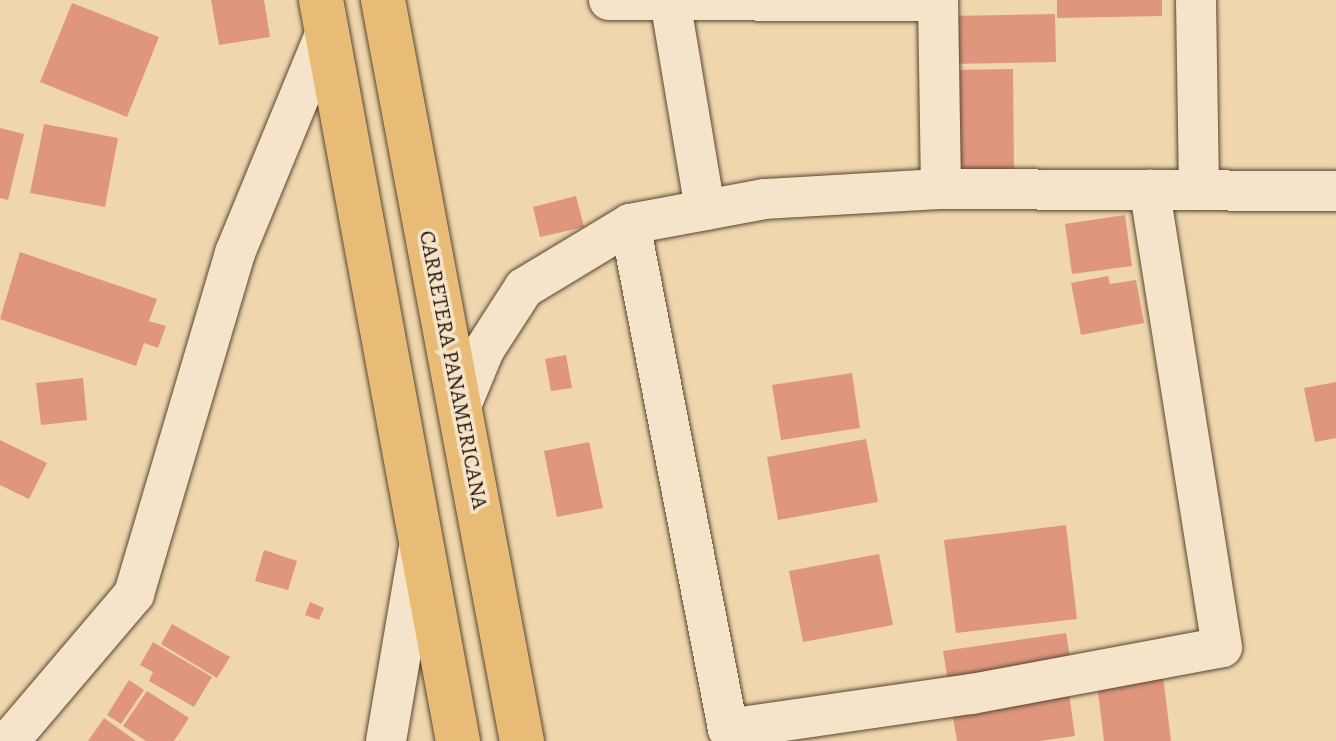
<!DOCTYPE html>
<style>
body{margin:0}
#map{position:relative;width:1336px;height:741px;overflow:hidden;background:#f0d6ad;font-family:Alegreya,serif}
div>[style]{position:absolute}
.building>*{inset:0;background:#e0967d}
.roads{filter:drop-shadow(0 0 2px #564732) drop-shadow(0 0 2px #564732)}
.minor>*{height:40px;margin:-20px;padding:0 20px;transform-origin:20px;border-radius:20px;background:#f5e4ca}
.trunk>*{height:44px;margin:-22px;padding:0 22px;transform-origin:22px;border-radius:22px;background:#e8bb76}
span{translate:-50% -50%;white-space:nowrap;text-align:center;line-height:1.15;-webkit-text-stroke:7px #f5e4ca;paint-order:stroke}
.street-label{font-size:22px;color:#221709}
</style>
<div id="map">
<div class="building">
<i style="clip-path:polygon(211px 0,264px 0,270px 37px,219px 45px)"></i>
<i style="clip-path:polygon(1057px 0,1162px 0,1162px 16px,1057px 18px)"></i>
<i style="clip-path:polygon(72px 3px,159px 37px,127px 117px,40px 82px)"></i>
<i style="clip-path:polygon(1055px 14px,1056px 62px,951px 64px,950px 16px)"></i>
<i style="clip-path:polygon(1013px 69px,1014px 173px,948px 173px,948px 70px)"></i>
<i style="clip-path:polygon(44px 124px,118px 138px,105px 207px,30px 193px)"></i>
<i style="clip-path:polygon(0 128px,24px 134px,8px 200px,0 198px)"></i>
<i style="clip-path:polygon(576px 196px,584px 227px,540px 237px,533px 207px)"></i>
<i style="clip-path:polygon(1125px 215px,1132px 266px,1072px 274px,1065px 224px)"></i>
<i style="clip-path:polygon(20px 252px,157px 299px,149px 321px,166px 326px,158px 348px,144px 343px,136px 366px,0 319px)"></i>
<i style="clip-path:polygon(1108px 276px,1110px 284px,1136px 280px,1144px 323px,1081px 335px,1071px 283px)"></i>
<i style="clip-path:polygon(566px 355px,572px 388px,551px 391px,545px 359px)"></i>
<i style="clip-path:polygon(852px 373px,860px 428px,781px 440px,772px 385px)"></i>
<i style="clip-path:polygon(83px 378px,87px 420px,41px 425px,36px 383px)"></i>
<i style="clip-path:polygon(1336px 382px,1336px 438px,1315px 442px,1304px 388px)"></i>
<i style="clip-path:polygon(866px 439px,878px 502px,778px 520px,767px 457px)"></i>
<i style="clip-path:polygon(0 440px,47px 463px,29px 499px,0 485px)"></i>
<i style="clip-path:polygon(589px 442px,603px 508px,557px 517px,544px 451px)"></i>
<i style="clip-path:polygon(1066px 525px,1077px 619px,956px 633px,944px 540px)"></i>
<i style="clip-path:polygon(264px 550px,297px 561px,288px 590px,255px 581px)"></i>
<i style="clip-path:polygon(879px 554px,893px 625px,803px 642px,789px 571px)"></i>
<i style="clip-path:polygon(310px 602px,324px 608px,319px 620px,305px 615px)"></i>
<i style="clip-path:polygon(172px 624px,230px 657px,217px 678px,161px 644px)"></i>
<i style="clip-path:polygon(1066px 633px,1072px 670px,949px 688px,943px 651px)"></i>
<i style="clip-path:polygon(153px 642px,212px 677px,194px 707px,149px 681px,153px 672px,140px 665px)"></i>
<i style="clip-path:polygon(1162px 668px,1171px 741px,1104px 741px,1096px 676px)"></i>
<i style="clip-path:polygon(129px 680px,144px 690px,121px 724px,107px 715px)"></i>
<i style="clip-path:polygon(1068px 687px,1075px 736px,1040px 741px,957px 741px,951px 705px)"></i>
<i style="clip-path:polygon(147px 691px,189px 718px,174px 741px,146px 741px,123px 726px)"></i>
<i style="clip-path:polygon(104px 718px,136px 741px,88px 741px)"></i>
</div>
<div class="roads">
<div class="minor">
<i style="left:609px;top:0;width:329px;rotate:0.2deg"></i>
<i style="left:670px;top:0;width:213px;rotate:80.5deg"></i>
<i style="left:1196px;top:0;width:190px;rotate:89.1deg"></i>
<i style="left:941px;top:189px;width:395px;rotate:0.3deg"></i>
<i style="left:630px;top:224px;width:514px;rotate:79.02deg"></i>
<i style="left:728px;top:729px;width:246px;rotate:-8.2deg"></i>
<i style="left:972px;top:694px;width:254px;rotate:-10.6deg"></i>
<i style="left:1222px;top:647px;width:463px;rotate:-99deg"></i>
<i style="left:460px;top:408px;width:63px;rotate:-67.5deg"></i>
<i style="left:484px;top:350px;width:74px;rotate:-57.2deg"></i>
<i style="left:524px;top:288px;width:124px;rotate:-31.1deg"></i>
<i style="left:630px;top:224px;width:137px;rotate:-10.5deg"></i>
<i style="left:765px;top:199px;width:176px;rotate:-3.3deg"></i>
<i style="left:941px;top:189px;width:189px;rotate:-90.9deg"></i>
<i style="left:9px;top:741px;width:193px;rotate:-49.6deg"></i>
<i style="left:134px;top:594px;width:356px;rotate:-73.5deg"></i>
<i style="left:235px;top:253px;width:241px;rotate:-67.6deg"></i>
<i style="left:386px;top:741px;width:196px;rotate:-80.3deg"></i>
</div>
<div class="trunk">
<i style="left:321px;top:0;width:754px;rotate:79.53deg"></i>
<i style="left:383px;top:0;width:754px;rotate:79.38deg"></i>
</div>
</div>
<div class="street-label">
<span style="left:453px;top:370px;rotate:79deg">CARRETERA PANAMERICANA</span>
</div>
</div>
